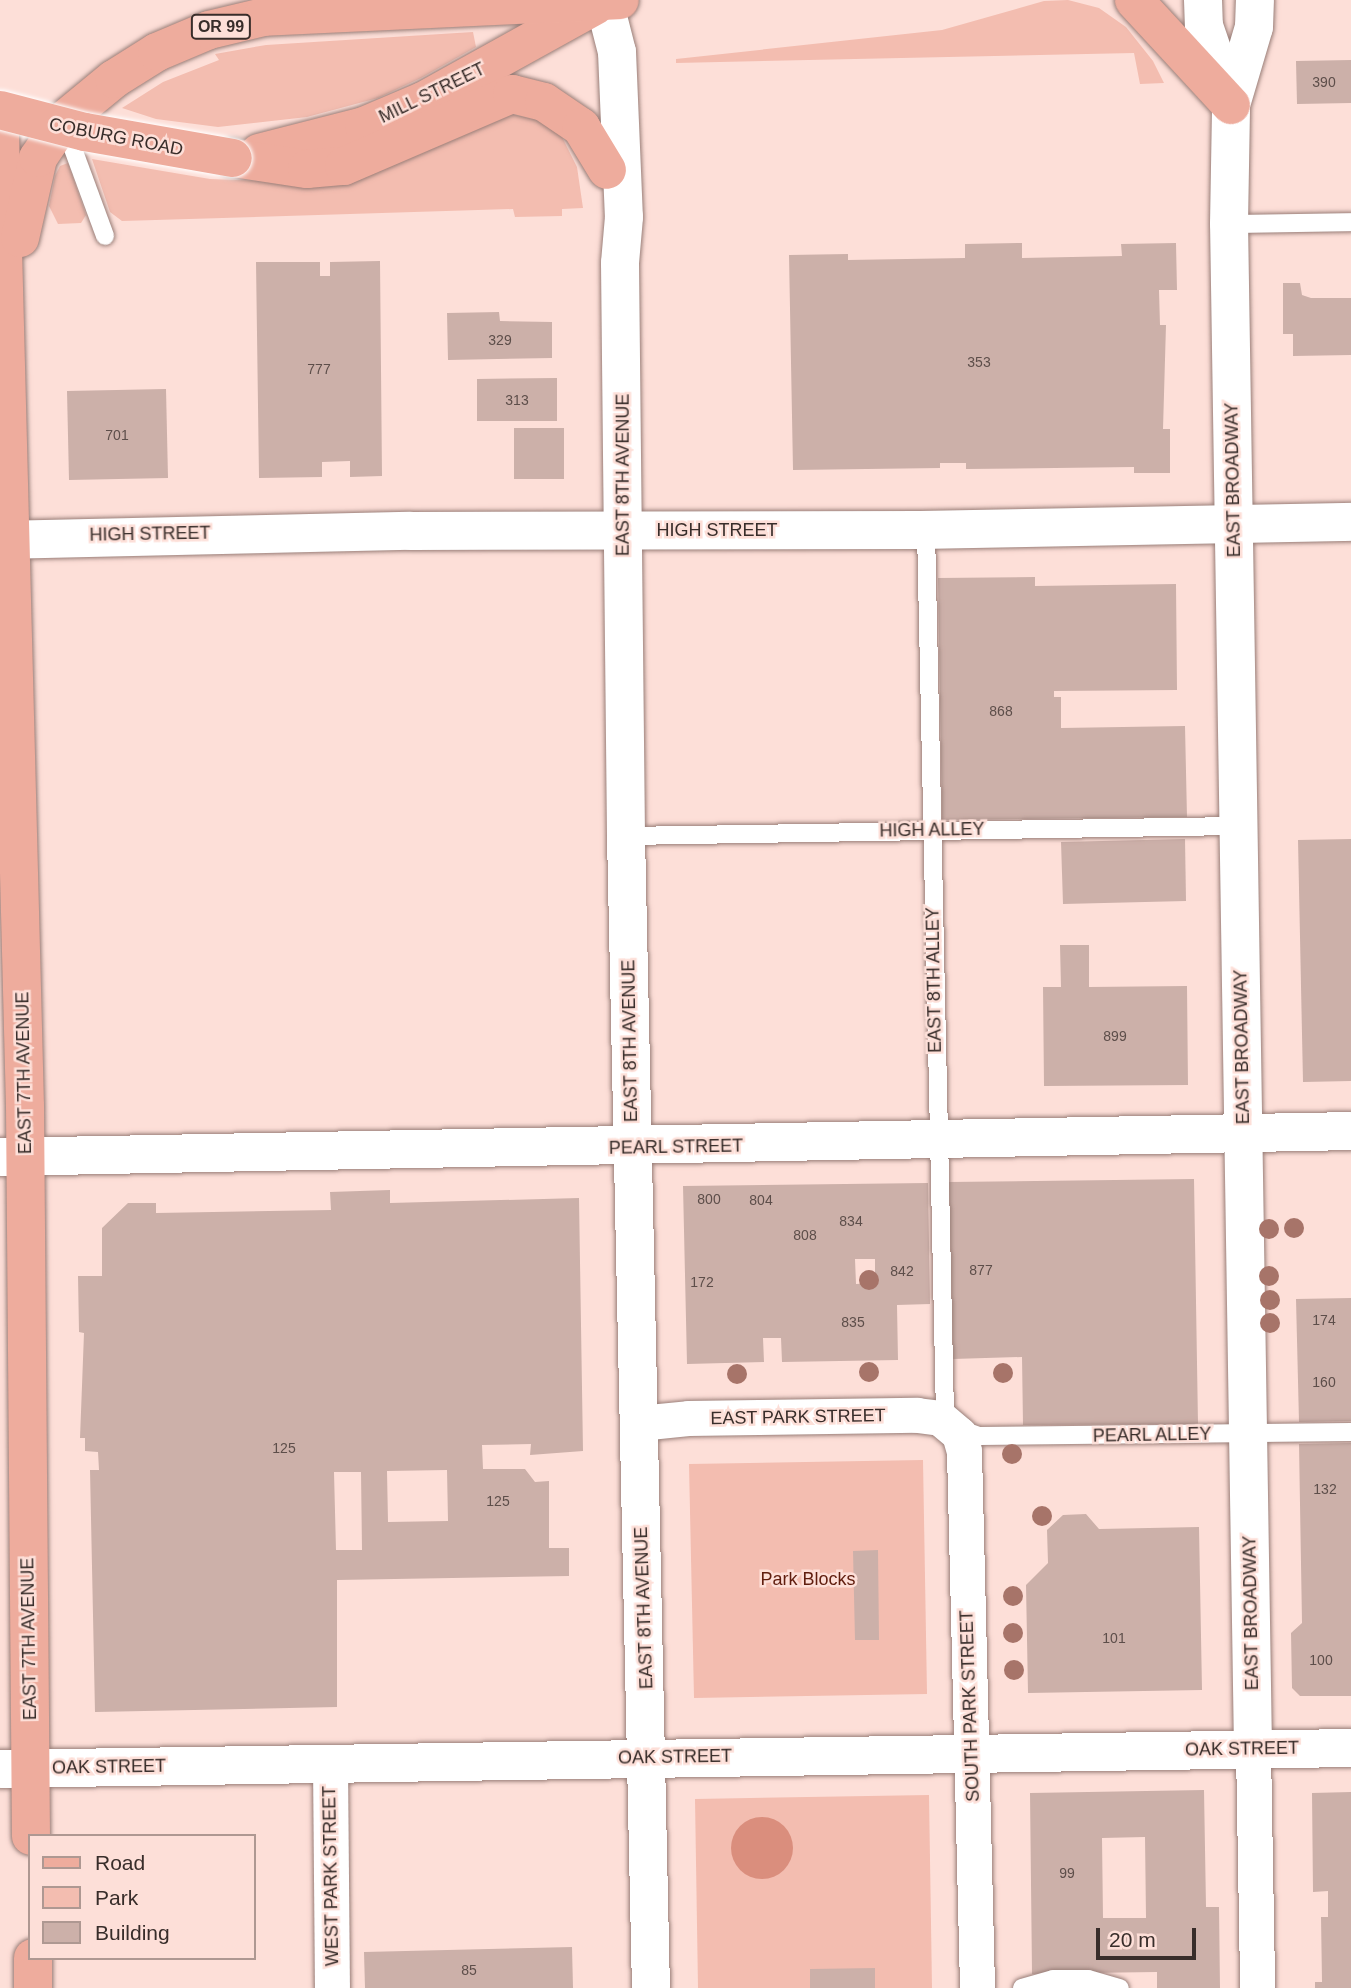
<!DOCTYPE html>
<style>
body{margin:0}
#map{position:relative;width:1351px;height:1988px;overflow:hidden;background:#fddfd8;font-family:Helvetica,sans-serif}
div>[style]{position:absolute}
.green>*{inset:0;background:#f3bdb0}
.water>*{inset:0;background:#da8e7d}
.round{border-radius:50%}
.building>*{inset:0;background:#ccb0a9}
.roads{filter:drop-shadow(0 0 2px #997e78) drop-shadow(0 0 2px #997e78)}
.service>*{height:18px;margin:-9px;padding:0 9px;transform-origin:9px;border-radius:9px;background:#fff}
.minor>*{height:35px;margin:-17.5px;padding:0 17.5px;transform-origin:17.5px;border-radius:17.5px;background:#fff}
.tertiary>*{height:38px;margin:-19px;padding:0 19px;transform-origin:19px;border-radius:19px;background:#fff}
.secondary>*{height:38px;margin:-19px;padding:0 19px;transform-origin:19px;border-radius:19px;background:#fff}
.primary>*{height:38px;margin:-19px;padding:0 19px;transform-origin:19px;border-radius:19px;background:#eeac9d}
.bridges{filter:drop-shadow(0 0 2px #fff) drop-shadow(0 0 2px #fff)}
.primary-bridge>*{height:38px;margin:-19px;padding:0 19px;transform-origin:19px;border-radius:19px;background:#eeac9d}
.trees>*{width:20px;height:20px;margin:-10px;border-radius:50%;background:#a77469}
span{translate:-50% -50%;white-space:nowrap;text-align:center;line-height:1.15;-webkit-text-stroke:5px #fddfd8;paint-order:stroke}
.number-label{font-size:14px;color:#5d4e4a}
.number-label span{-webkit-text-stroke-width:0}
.shield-label span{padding:2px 5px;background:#fddfd8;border:2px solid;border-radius:5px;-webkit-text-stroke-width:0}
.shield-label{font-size:16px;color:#382d2a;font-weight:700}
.street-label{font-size:18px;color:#382d2a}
.park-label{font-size:18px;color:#601d0e}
.legend{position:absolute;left:28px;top:1834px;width:228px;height:126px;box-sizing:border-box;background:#fddfd8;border:2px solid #ae9892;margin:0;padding:9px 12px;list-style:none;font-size:21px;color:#382d2a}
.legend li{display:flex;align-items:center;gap:14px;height:35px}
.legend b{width:35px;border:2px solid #ae9892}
.scale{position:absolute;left:1096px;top:1928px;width:100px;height:32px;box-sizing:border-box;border:4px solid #382d2a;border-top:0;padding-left:9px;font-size:21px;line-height:24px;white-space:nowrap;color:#382d2a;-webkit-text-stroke:5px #fddfd8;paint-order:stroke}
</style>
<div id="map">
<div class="green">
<i style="clip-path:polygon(1068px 0,1099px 8px,1126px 27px,1153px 61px,1164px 83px,1140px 84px,1134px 53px,676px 63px,676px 59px,942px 30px,1044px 1px)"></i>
<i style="clip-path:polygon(473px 32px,476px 47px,421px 78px,378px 98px,307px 117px,218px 127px,156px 119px,122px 108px,163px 82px,219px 60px,215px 54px,266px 45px)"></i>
<i style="clip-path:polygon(498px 111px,546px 122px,561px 135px,577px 167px,583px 208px,562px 209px,562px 216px,515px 217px,513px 209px,122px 221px,110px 212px,92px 159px,210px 179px,311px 183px)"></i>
<i style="clip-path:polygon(68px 163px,86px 215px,81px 223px,58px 224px,49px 206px,55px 176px,60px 166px)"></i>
<i style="clip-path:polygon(923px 1460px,927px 1694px,694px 1698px,689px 1464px)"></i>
<i style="clip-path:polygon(929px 1795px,932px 1988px,698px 1988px,695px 1799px)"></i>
</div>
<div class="water">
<i class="round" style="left:731px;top:1817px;width:62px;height:62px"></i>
</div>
<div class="building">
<i style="clip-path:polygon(1351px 60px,1351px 103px,1297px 104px,1296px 61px)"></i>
<i style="clip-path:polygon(1022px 243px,1022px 258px,1122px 256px,1121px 244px,1176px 243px,1177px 290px,1159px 290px,1160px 325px,1166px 325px,1163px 429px,1170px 429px,1170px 473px,1134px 473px,1134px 467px,966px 469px,966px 463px,940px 463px,940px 468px,793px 470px,789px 255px,848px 254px,848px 260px,965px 258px,965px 244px)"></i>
<i style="clip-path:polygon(380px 261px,382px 476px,350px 477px,350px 461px,322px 462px,322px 477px,259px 478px,256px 262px,320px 262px,320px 276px,330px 276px,330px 262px)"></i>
<i style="clip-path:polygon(1283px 283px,1300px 283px,1302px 295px,1311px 298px,1351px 298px,1351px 355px,1293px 356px,1293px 334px,1283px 334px)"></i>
<i style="clip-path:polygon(499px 312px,500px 321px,552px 322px,552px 358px,448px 360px,447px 313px)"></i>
<i style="clip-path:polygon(557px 378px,557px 421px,477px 421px,477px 379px)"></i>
<i style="clip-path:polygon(166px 389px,168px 478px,69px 480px,67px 391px)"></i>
<i style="clip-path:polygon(514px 428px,564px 428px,564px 479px,514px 479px)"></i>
<i style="clip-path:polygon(1035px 577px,1035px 586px,1176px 584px,1177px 690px,1054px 691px,1054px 697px,1061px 697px,1061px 728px,1185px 726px,1187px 817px,942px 820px,938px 578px)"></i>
<i style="clip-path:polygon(1185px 839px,1186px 901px,1063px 904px,1061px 842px)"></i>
<i style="clip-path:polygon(1351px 839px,1351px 1081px,1303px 1082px,1298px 840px)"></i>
<i style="clip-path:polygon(1060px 945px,1089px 945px,1089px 987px,1187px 986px,1188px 1085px,1044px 1086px,1043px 987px,1061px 987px)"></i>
<i style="clip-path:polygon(1194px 1179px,1198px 1424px,1023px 1425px,1022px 1357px,953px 1359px,949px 1182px)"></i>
<i style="clip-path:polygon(evenodd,928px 1183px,930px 1304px,897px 1305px,898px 1360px,782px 1362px,781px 1338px,763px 1338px,764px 1362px,687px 1364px,683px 1186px,928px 1183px,855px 1259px,875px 1259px,875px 1283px,856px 1284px,855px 1259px)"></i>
<i style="clip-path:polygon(evenodd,390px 1190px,390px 1203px,579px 1198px,583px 1451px,530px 1455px,531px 1444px,482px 1445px,483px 1469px,525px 1469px,535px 1482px,549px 1481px,549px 1548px,569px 1548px,569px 1576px,337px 1580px,337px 1707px,95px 1712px,90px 1470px,99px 1470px,98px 1452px,85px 1451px,85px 1438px,80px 1438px,84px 1333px,79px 1332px,78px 1276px,102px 1276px,102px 1228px,128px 1203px,156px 1203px,156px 1213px,331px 1210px,330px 1192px,390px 1190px,447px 1470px,448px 1521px,388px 1522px,387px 1471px,447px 1470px,390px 1190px,334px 1472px,361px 1472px,362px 1550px,336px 1550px,334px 1472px)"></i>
<i style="clip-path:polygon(1351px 1298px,1351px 1421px,1299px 1422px,1296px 1299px)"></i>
<i style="clip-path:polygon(1351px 1443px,1351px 1696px,1300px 1696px,1292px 1688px,1291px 1633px,1302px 1623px,1299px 1444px)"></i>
<i style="clip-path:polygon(1086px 1514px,1099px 1529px,1199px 1527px,1202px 1690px,1028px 1693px,1026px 1585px,1048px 1563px,1047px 1530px,1063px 1515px)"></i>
<i style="clip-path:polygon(878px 1550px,879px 1640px,855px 1640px,853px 1551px)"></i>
<i style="clip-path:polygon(evenodd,1204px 1790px,1206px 1907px,1219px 1907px,1220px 1988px,1157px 1988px,1157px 1972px,1085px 1973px,1086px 1988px,1057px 1988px,1057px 1973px,1032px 1974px,1030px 1793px,1204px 1790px,1145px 1837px,1146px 1918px,1103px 1918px,1102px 1838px,1145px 1837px)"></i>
<i style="clip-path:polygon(1351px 1792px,1351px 1988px,1315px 1988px,1315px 1982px,1322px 1982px,1321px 1917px,1328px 1917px,1328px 1891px,1313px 1892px,1312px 1793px)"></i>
<i style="clip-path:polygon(572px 1947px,573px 1988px,365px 1988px,364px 1952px)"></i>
<i style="clip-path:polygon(875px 1968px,875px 1988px,810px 1988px,810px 1969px)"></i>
</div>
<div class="roads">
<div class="service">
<i style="left:65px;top:127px;width:116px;rotate:69.8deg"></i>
<i style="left:1229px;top:224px;width:122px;rotate:-0.9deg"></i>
<i style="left:926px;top:530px;width:883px;rotate:88.77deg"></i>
<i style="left:945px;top:1413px;width:17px;rotate:57deg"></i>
<i style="left:954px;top:1427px;width:27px;rotate:20deg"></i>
<i style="left:979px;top:1436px;width:372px;rotate:-0.6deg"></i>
<i style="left:626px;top:836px;width:612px;rotate:-0.94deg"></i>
<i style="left:1022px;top:1988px;width:32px;rotate:-16deg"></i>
<i style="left:1053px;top:1979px;width:35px"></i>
<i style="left:1088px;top:1979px;width:33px;rotate:16deg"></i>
</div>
<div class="minor">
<i style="left:639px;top:1423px;width:49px;rotate:-5.8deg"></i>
<i style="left:688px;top:1418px;width:229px;rotate:-0.8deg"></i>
<i style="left:917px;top:1415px;width:23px;rotate:7deg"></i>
<i style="left:940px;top:1418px;width:25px;rotate:40deg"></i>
<i style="left:959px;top:1434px;width:18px;rotate:74deg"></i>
<i style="left:964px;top:1451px;width:537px;rotate:88.61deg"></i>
<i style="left:1253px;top:1749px;width:239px;rotate:89deg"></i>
<i style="left:330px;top:1763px;width:225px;rotate:89.5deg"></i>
</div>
<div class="tertiary">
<i style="left:604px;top:1px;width:53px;rotate:75.7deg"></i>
<i style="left:617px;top:52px;width:165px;rotate:87.6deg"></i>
<i style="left:624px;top:217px;width:46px;rotate:95deg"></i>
<i style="left:620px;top:263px;width:573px;rotate:89.4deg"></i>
<i style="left:626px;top:836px;width:1152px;rotate:88.76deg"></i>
<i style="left:0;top:540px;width:410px;rotate:-1.3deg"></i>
<i style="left:410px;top:531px;width:516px;rotate:-0.11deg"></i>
<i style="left:926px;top:530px;width:425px;rotate:-1.1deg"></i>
</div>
<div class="secondary">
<i style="left:1203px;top:0;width:26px;rotate:88deg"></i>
<i style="left:1204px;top:26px;width:83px;rotate:71.1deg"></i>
<i style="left:0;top:1157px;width:1351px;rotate:-1.1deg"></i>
<i style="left:1253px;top:1749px;width:1525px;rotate:-90.9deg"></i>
<i style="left:1229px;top:224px;width:119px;rotate:-89deg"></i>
<i style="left:1231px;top:105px;width:81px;rotate:-73.6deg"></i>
<i style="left:1254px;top:27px;width:27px;rotate:-88deg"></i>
<i style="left:0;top:1769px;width:1351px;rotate:-0.89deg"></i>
</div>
<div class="primary">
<i style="left:1134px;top:0;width:143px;rotate:47.3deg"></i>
<i style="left:0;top:132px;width:975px;rotate:88.53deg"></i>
<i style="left:25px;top:1107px;width:729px;rotate:89.53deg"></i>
<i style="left:259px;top:153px;width:108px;rotate:-14.4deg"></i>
<i style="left:364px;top:126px;width:64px;rotate:-23deg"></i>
<i style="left:423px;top:101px;width:198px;rotate:-29deg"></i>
<i style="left:233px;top:158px;width:75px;rotate:8.5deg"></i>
<i style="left:307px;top:169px;width:37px;rotate:-5deg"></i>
<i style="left:344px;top:166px;width:183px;rotate:-23.2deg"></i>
<i style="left:512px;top:94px;width:33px;rotate:14deg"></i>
<i style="left:544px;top:102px;width:45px;rotate:34deg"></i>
<i style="left:581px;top:127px;width:50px;rotate:58.8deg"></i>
<i style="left:20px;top:238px;width:82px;rotate:-77.3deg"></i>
<i style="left:38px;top:158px;width:45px;rotate:-56deg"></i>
<i style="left:63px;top:121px;width:66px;rotate:-39.5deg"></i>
<i style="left:114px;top:79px;width:51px;rotate:-32.1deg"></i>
<i style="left:157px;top:52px;width:56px;rotate:-22.9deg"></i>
<i style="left:209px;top:30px;width:56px;rotate:-13.5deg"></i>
<i style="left:263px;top:17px;width:357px;rotate:-2.7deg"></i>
<i style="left:33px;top:1958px;width:30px;rotate:90deg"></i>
</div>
</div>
<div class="bridges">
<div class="primary-bridge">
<i style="left:0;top:110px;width:88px;rotate:14.5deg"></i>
<i style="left:85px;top:132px;width:150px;rotate:10deg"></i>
</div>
</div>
<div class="trees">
<i style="left:1294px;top:1228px"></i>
<i style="left:1269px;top:1229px"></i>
<i style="left:1269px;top:1276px"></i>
<i style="left:869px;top:1280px"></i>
<i style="left:1270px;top:1300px"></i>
<i style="left:1270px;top:1323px"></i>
<i style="left:869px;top:1372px"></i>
<i style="left:1003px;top:1373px"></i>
<i style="left:737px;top:1374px"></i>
<i style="left:1012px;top:1454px"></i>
<i style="left:1042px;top:1516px"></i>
<i style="left:1013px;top:1596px"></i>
<i style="left:1013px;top:1633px"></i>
<i style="left:1014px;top:1670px"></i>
</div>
<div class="number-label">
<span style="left:1324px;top:82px">390</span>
<span style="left:500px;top:340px">329</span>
<span style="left:979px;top:362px">353</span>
<span style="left:319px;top:369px">777</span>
<span style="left:517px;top:400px">313</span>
<span style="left:117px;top:435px">701</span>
<span style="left:1001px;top:711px">868</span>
<span style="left:1115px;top:1036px">899</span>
<span style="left:709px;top:1199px">800</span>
<span style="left:761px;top:1200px">804</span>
<span style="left:851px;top:1221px">834</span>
<span style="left:805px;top:1235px">808</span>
<span style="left:981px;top:1270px">877</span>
<span style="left:902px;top:1271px">842</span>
<span style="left:702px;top:1282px">172</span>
<span style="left:1324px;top:1320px">174</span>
<span style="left:853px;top:1322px">835</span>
<span style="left:1324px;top:1382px">160</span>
<span style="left:284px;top:1448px">125</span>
<span style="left:1325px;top:1489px">132</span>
<span style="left:498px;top:1501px">125</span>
<span style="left:1114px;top:1638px">101</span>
<span style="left:1321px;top:1660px">100</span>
<span style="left:1067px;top:1873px">99</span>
<span style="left:469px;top:1970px">85</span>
</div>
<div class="shield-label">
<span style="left:221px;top:27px">OR 99</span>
</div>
<div class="street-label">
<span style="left:432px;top:93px;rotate:-26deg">MILL STREET</span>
<span style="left:116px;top:137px;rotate:11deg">COBURG ROAD</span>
<span style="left:623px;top:475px;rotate:-90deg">EAST 8TH AVENUE</span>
<span style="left:1233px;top:480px;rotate:-91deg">EAST BROADWAY</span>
<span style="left:717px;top:530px">HIGH STREET</span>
<span style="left:150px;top:534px;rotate:-1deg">HIGH STREET</span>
<span style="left:932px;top:830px;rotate:-1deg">HIGH ALLEY</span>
<span style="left:934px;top:980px;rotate:-91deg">EAST 8TH ALLEY</span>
<span style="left:630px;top:1041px;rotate:-91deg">EAST 8TH AVENUE</span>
<span style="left:1242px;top:1047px;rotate:-91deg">EAST BROADWAY</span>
<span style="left:24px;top:1073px;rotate:-91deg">EAST 7TH AVENUE</span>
<span style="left:676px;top:1147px;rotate:-1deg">PEARL STREET</span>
<span style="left:798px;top:1417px;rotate:-1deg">EAST PARK STREET</span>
<span style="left:1152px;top:1435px;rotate:-1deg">PEARL ALLEY</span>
<span style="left:644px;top:1608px;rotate:-92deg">EAST 8TH AVENUE</span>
<span style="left:1251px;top:1613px;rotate:-91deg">EAST BROADWAY</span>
<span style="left:29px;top:1639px;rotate:-91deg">EAST 7TH AVENUE</span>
<span style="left:970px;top:1706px;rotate:-92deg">SOUTH PARK STREET</span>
<span style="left:1242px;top:1749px;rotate:-1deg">OAK STREET</span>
<span style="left:675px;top:1757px;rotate:-1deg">OAK STREET</span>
<span style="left:109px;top:1767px;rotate:-1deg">OAK STREET</span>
<span style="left:331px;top:1876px;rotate:-91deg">WEST PARK STREET</span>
</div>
<div class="park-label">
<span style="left:808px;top:1579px">Park Blocks</span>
</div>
<ul class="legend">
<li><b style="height:9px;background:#eeac9d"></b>Road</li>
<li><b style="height:19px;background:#f3bdb0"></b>Park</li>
<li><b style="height:19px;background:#ccb0a9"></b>Building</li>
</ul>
<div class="scale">20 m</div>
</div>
